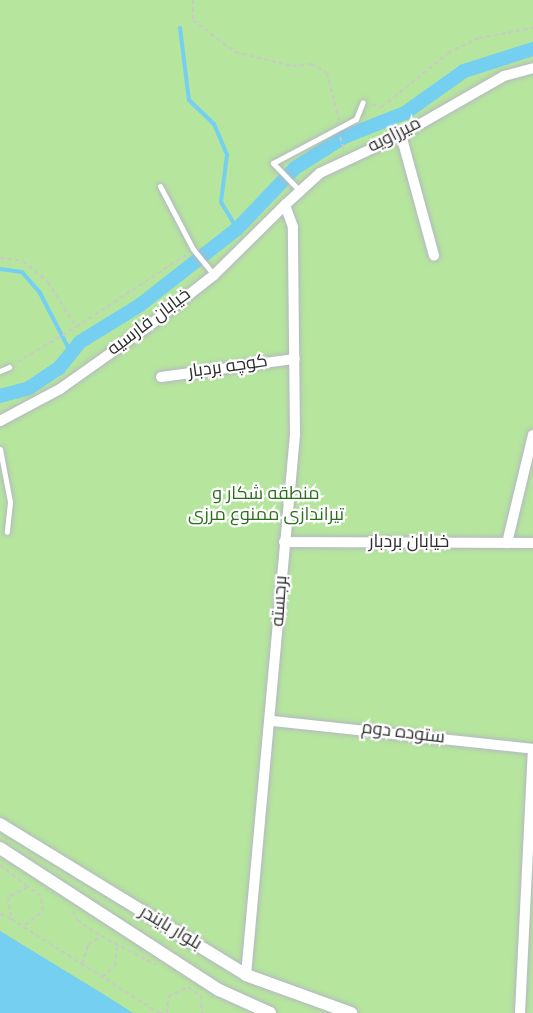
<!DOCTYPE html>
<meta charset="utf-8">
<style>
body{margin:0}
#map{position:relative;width:533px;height:1013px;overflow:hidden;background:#efe9e1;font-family:Overpass,Cairo,sans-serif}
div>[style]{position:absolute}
.green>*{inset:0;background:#b6e59e}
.water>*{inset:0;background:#75cff0}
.stream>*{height:4px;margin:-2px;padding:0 2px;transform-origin:2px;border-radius:2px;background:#75cff0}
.canal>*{height:14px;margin:-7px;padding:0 7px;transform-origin:7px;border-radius:7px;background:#75cff0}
.path>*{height:2px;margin-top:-1px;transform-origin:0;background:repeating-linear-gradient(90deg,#c9c9c9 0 4.5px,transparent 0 7.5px)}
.roads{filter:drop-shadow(0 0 2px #b4b7c1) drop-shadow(0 0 2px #b4b7c1)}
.service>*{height:5px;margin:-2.5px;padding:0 2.5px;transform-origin:2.5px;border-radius:2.5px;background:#fff}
.minor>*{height:10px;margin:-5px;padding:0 5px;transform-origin:5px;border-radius:5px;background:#fff}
.tertiary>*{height:12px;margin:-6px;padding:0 6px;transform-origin:6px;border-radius:6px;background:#fff}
span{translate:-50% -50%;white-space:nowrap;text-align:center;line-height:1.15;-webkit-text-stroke:4.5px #fff;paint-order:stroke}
.street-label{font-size:18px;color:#2e2e2e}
.park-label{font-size:18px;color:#2c6e1b}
</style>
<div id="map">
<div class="green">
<i style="clip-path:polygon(0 0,533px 0,533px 1013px,0 1013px)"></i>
</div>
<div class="water">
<i style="clip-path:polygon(0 931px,100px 992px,133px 1013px,0 1013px)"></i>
</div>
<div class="stream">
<i style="left:180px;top:28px;width:73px;rotate:82.9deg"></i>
<i style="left:189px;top:100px;width:35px;rotate:44deg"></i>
<i style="left:214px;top:124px;width:34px;rotate:67deg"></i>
<i style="left:227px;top:155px;width:47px;rotate:97.3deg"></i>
<i style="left:221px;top:202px;width:31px;rotate:59deg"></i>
<i style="left:0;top:269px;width:22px;rotate:8deg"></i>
<i style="left:22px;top:272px;width:28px;rotate:49deg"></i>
<i style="left:40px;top:293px;width:68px;rotate:62.7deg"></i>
</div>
<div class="canal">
<i style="left:0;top:396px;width:30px;rotate:-15deg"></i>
<i style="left:29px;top:388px;width:36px;rotate:-34deg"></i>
<i style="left:59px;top:368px;width:33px;rotate:-51deg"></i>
<i style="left:80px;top:342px;width:70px;rotate:-31.7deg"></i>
<i style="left:140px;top:305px;width:123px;rotate:-38.1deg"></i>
<i style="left:237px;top:229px;width:84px;rotate:-46.4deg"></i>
<i style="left:295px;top:168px;width:58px;rotate:-32.3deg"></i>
<i style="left:344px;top:137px;width:66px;rotate:-21.5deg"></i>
<i style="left:405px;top:113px;width:72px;rotate:-35.4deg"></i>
<i style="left:464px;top:71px;width:72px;rotate:-17.7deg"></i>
</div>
<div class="path">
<i style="left:193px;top:0;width:20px;rotate:90deg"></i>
<i style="left:193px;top:20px;width:53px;rotate:37.3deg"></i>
<i style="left:235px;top:52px;width:59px;rotate:13.8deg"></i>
<i style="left:292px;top:66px;width:19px;rotate:-6deg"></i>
<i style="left:311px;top:64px;width:18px;rotate:29deg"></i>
<i style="left:327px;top:73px;width:49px;rotate:75.7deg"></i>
<i style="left:372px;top:104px;width:10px;rotate:17deg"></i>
<i style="left:382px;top:107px;width:85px;rotate:-39.3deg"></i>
<i style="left:448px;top:53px;width:34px;rotate:-26deg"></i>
<i style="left:479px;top:38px;width:55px;rotate:-10.5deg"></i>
<i style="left:340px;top:137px;width:13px;rotate:72deg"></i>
<i style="left:0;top:258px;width:23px;rotate:7deg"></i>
<i style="left:23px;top:261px;width:33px;rotate:40deg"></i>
<i style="left:48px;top:282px;width:53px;rotate:58.1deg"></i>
<i style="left:76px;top:327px;width:131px;rotate:-33.2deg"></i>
<i style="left:17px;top:362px;width:69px;rotate:-30.7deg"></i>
<i style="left:0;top:865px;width:36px;rotate:38deg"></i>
<i style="left:73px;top:911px;width:10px;rotate:66deg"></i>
<i style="left:77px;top:920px;width:29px;rotate:34deg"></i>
<i style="left:101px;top:936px;width:62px;rotate:27.8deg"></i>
<i style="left:0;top:914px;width:12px;rotate:24deg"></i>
<i style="left:25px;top:925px;width:23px;rotate:-38deg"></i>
<i style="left:43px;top:911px;width:15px;rotate:-98deg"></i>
<i style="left:41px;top:896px;width:16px;rotate:-145deg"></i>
<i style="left:28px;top:887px;width:22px;rotate:153deg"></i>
<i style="left:8px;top:897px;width:22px;rotate:82deg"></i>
<i style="left:11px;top:919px;width:175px;rotate:32.4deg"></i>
<i style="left:159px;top:1013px;width:8px;rotate:-7deg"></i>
<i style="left:82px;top:964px;width:20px;rotate:-72deg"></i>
<i style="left:88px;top:945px;width:14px;rotate:-34deg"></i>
<i style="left:102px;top:977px;width:17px;rotate:-40deg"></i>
<i style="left:115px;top:966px;width:20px;rotate:-84deg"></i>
<i style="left:167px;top:1013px;width:16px;rotate:-86deg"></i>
<i style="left:168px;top:997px;width:22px;rotate:-27deg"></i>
<i style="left:188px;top:987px;width:16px;rotate:35deg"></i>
<i style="left:201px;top:996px;width:17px;rotate:87deg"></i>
</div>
<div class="roads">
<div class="service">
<i style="left:160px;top:186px;width:71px;rotate:62.4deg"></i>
<i style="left:193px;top:249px;width:33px;rotate:51deg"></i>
<i style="left:300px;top:191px;width:39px;rotate:-134deg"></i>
<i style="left:273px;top:163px;width:94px;rotate:-27.9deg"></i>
<i style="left:356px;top:119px;width:18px;rotate:-68deg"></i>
<i style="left:0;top:371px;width:10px;rotate:-24deg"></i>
<i style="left:0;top:449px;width:54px;rotate:79.3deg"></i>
<i style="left:10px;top:502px;width:30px;rotate:96deg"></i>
</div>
<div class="minor">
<i style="left:401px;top:135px;width:125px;rotate:74.7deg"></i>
<i style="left:161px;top:377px;width:135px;rotate:-7.7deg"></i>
<i style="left:0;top:421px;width:68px;rotate:-28.1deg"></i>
<i style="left:60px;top:389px;width:109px;rotate:-35.3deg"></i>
<i style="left:149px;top:326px;width:83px;rotate:-38.1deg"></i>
<i style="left:214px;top:275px;width:100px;rotate:-44.6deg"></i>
<i style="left:284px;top:542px;width:249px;rotate:0.2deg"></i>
<i style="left:507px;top:543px;width:111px;rotate:-76.5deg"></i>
<i style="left:273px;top:721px;width:262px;rotate:6.1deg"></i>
<i style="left:246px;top:975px;width:542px;rotate:-84.82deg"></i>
<i style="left:295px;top:435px;width:208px;rotate:-90.6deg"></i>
<i style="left:293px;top:227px;width:23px;rotate:-110deg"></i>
<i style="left:285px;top:205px;width:47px;rotate:-42.4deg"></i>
<i style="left:320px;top:173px;width:89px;rotate:-25.1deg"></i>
<i style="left:401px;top:135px;width:119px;rotate:-29.8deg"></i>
<i style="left:504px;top:76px;width:30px;rotate:-15deg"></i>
<i style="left:520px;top:1013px;width:263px;rotate:-87.2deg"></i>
</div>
<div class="tertiary">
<i style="left:0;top:824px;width:289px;rotate:31.5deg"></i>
<i style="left:246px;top:975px;width:112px;rotate:19.9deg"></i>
<i style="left:0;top:848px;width:261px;rotate:33deg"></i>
<i style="left:219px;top:990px;width:56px;rotate:24.3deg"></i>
</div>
</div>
<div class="street-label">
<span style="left:395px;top:136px;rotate:-27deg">میرزاویه</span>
<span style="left:150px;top:323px;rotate:-37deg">خیابان فارسیه</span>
<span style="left:228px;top:368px;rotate:-8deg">کوچه بردبار</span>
<span style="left:409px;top:543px">خیابان بردبار</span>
<span style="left:281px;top:601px;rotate:-86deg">برجسته</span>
<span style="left:403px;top:734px;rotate:7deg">ستوده دوم</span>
<span style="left:170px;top:929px;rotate:31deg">بلوار بایندر</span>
</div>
<div class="park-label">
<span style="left:266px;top:506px">منطقه شکار و<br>تیراندازی ممنوع مرزی</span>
</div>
</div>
